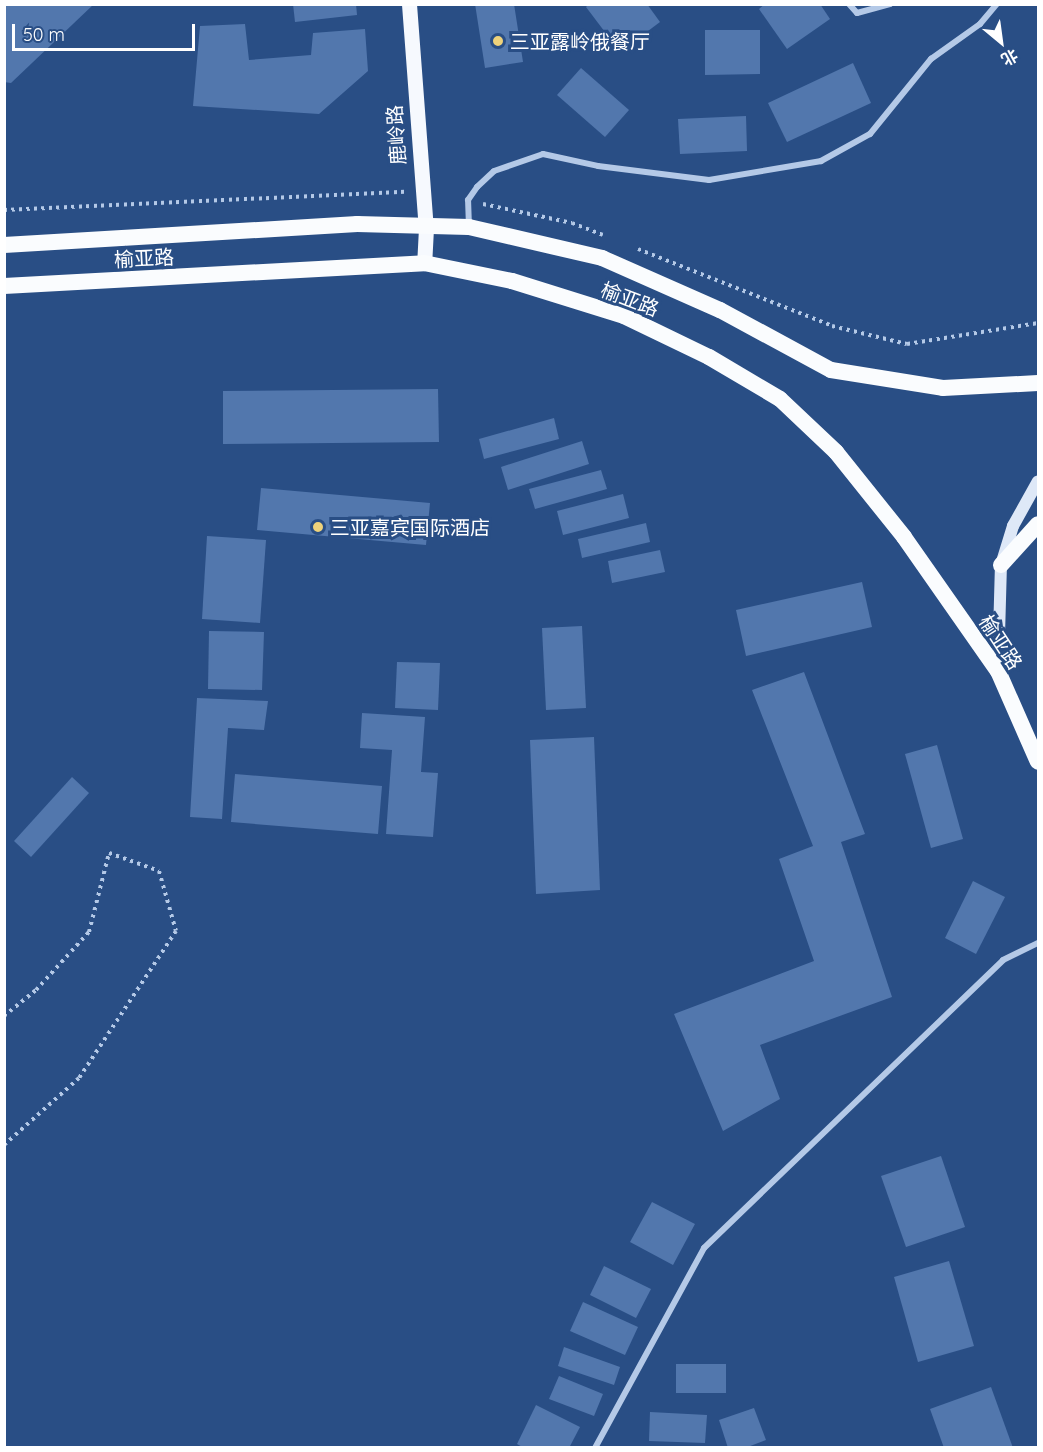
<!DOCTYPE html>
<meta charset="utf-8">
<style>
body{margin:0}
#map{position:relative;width:1043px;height:1452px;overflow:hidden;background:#294e85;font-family:Quicksand,"Noto Sans SC",sans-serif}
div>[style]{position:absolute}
.building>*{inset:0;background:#5277ad}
.path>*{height:4px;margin-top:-2px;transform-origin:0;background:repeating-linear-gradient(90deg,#b4c9e7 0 3px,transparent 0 7.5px)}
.minor>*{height:6px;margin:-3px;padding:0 3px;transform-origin:3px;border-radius:3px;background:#b4c9e7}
.secondary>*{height:12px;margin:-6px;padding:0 6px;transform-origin:6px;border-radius:6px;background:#dee8f7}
.primary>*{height:15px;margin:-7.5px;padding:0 7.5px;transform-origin:7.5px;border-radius:7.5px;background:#f6f9fe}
.trunk>*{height:16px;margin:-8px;padding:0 8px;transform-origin:8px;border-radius:8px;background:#fafcfe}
.dots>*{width:16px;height:16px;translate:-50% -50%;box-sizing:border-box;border:3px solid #294e85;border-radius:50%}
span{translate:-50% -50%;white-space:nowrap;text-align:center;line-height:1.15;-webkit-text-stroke:6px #294e85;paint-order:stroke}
.poi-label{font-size:20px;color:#fff}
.left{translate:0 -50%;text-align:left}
.street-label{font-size:20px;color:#fff}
.frame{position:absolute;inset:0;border:6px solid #fff;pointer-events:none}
.north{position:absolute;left:971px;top:12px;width:60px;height:60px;-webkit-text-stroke:4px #294e85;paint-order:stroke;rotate:151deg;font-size:16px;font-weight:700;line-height:24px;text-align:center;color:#fff}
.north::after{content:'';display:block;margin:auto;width:21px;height:27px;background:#fff;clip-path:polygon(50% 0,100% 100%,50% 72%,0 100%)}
.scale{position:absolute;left:12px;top:24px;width:183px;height:27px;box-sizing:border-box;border:3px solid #fff;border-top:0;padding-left:8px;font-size:18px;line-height:21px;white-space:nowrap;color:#fff;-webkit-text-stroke:4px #294e85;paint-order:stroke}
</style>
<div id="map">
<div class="building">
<i style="clip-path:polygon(4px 4px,94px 4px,11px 83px,4px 82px)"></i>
<i style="clip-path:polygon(293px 4px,356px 4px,357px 15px,295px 22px)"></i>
<i style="clip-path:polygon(475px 4px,514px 4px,523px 62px,485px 68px)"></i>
<i style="clip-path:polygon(589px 4px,647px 4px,660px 22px,620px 52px,586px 7px)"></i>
<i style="clip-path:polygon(765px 4px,820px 4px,830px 19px,787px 49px,759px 9px)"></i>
<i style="clip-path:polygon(245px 24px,249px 60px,311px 55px,313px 33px,365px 29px,368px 71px,319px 114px,193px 106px,200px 26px)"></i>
<i style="clip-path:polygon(705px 30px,760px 30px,760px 74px,705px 75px)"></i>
<i style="clip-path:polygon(853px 63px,871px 103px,787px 142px,768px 103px)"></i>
<i style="clip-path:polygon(581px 68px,629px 110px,605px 137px,557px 95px)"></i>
<i style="clip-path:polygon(746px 116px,747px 151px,680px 154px,678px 119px)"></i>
<i style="clip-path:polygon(438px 389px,439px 442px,223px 444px,223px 391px)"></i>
<i style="clip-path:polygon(554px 418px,559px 439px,484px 459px,479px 439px)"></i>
<i style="clip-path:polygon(582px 441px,589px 464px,508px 490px,501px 467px)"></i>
<i style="clip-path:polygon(601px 470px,607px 489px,535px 509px,529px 489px)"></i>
<i style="clip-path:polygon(261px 488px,430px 503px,426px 545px,257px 530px)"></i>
<i style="clip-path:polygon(623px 494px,629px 518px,563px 535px,557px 511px)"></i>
<i style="clip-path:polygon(646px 523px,650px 542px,582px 558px,578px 539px)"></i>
<i style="clip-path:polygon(207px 536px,266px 540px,260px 623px,202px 619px)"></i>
<i style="clip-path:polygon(660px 550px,665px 572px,612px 583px,608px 561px)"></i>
<i style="clip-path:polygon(862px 582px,872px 627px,746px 656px,736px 610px)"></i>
<i style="clip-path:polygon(582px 626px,586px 708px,546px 710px,542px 628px)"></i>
<i style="clip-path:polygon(209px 631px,264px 632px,262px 690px,208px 689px)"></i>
<i style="clip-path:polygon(397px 662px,440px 663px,438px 710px,395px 708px)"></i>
<i style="clip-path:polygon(804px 672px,865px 834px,841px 842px,892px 997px,760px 1045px,780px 1099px,723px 1131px,674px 1014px,814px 961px,779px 859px,813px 846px,752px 690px)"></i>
<i style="clip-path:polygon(197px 698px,268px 701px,264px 730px,228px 728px,222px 819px,190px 817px)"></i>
<i style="clip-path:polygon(362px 713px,425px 717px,421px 772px,438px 773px,433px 837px,386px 834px,392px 750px,360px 748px)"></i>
<i style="clip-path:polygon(594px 737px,600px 890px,536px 894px,530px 740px)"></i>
<i style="clip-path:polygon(937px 745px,963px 839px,931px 848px,905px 754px)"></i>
<i style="clip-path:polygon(235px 774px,382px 786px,378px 834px,231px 822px)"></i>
<i style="clip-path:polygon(72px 777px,89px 793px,31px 857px,14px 841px)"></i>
<i style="clip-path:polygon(973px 881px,1005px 897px,976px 954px,945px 938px)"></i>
<i style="clip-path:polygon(941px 1156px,965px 1227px,906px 1247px,881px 1176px)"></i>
<i style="clip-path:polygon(652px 1202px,695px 1224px,673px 1265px,630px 1242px)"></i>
<i style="clip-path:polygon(949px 1261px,974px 1346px,918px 1362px,894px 1277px)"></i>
<i style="clip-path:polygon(604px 1266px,651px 1289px,636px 1318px,590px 1295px)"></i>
<i style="clip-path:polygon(583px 1302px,638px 1327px,625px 1355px,570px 1331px)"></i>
<i style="clip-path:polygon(564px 1347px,620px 1367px,614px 1385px,558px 1366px)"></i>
<i style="clip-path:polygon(676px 1364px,726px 1364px,726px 1393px,676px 1393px)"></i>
<i style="clip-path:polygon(559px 1376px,603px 1394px,594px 1416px,549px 1399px)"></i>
<i style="clip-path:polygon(991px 1387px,1013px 1448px,944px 1448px,930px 1409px)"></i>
<i style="clip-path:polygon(536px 1405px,580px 1427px,569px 1448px,524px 1448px,517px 1444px)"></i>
<i style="clip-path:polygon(754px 1408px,766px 1440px,745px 1448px,728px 1448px,719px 1420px)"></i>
<i style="clip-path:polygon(650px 1412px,707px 1415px,705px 1443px,649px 1441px)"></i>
</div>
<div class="path">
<i style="left:483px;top:204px;width:91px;rotate:12.1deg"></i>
<i style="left:572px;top:223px;width:33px;rotate:21deg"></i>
<i style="left:4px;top:210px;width:401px;rotate:-2.6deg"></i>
<i style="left:638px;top:249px;width:209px;rotate:21.6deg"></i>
<i style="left:832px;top:326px;width:77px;rotate:13.5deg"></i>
<i style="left:907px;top:344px;width:133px;rotate:-9.1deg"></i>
<i style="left:4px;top:1016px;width:41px;rotate:-39.1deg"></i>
<i style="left:36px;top:990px;width:79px;rotate:-47.6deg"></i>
<i style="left:89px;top:932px;width:81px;rotate:-75.8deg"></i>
<i style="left:109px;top:853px;width:53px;rotate:19.8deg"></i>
<i style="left:159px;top:871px;width:62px;rotate:74.2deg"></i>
<i style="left:176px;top:931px;width:176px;rotate:123.4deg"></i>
<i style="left:79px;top:1078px;width:101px;rotate:138.2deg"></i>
</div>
<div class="minor">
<i style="left:849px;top:4px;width:12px;rotate:48deg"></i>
<i style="left:857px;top:13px;width:34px;rotate:-15deg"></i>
<i style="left:469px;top:227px;width:27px;rotate:-92deg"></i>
<i style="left:468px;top:200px;width:16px;rotate:-55deg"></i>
<i style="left:477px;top:187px;width:23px;rotate:-43deg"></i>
<i style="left:494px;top:171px;width:52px;rotate:-19.1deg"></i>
<i style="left:543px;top:154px;width:56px;rotate:12.3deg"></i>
<i style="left:598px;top:166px;width:112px;rotate:7.2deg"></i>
<i style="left:709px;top:180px;width:114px;rotate:-9.6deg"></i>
<i style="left:821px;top:161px;width:56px;rotate:-28.9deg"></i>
<i style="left:870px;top:134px;width:97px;rotate:-50.9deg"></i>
<i style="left:931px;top:59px;width:60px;rotate:-35.5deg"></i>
<i style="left:980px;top:24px;width:26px;rotate:-50deg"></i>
<i style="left:595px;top:1448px;width:228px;rotate:-61.4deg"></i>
<i style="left:704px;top:1248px;width:415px;rotate:-43.9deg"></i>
<i style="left:1003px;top:960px;width:39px;rotate:-26deg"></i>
</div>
<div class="secondary">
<i style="left:998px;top:671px;width:106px;rotate:-88.4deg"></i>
<i style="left:1001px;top:565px;width:41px;rotate:-72.9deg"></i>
<i style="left:1013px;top:526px;width:51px;rotate:-60.9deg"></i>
</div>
<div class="primary">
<i style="left:409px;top:4px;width:225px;rotate:85.7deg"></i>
<i style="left:426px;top:228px;width:35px;rotate:93deg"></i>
</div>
<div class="trunk">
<i style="left:4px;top:245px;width:354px;rotate:-3.4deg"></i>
<i style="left:357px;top:224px;width:112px;rotate:1.5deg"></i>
<i style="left:469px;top:227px;width:137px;rotate:13.1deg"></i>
<i style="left:602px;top:258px;width:129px;rotate:23.8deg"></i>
<i style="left:720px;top:310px;width:126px;rotate:28.4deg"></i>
<i style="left:831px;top:370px;width:113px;rotate:9.1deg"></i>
<i style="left:943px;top:388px;width:95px;rotate:-3deg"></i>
<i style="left:4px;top:286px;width:421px;rotate:-3.1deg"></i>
<i style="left:424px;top:263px;width:90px;rotate:11.6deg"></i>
<i style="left:512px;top:281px;width:117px;rotate:17.4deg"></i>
<i style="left:624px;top:316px;width:94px;rotate:25.8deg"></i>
<i style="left:709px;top:357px;width:82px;rotate:30.6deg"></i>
<i style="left:780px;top:399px;width:77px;rotate:43.4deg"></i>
<i style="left:836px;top:452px;width:109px;rotate:51.3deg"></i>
<i style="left:904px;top:537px;width:164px;rotate:55deg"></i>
<i style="left:998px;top:671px;width:99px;rotate:66.3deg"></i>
<i style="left:1001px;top:565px;width:55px;rotate:-47.9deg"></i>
</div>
<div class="dots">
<i style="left:498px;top:41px;background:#eed27b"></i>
<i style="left:318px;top:527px;background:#eed27b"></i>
</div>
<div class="poi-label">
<span class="left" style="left:510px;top:41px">三亚露岭俄餐厅</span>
<span class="left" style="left:330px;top:527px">三亚嘉宾国际酒店</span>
</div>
<div class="street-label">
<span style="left:396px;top:135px;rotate:-94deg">鹿岭路</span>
<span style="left:144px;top:258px;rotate:-3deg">榆亚路</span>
<span style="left:630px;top:299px;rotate:21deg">榆亚路</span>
<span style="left:1001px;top:642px;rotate:57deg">榆亚路</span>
</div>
<div class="frame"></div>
<div class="north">北</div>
<div class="scale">50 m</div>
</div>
